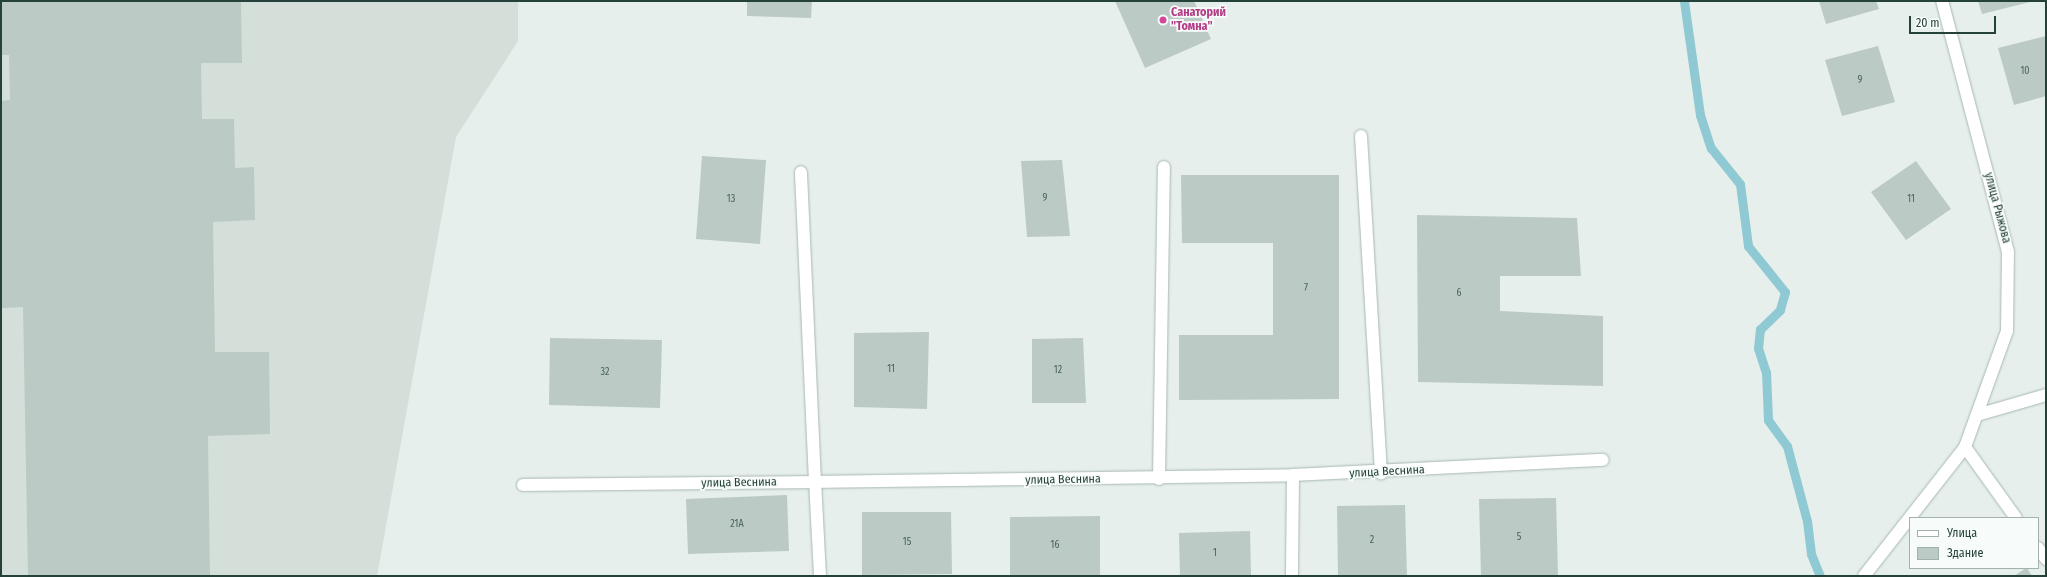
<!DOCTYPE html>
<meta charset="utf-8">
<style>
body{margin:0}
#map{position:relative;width:2047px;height:577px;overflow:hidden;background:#e6efeb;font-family:"Fira Sans Condensed",sans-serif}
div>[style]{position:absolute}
.built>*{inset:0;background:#d4dfda}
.stream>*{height:9px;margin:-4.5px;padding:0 4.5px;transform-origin:4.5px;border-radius:4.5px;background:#8ec9d4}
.building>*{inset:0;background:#bbcac4}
.roads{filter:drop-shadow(0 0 1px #a8b8b2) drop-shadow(0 0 1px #a8b8b2)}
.service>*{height:12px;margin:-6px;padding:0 6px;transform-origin:6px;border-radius:6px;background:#fff}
.minor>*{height:12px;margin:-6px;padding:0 6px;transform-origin:6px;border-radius:6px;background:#fff}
.dots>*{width:11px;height:11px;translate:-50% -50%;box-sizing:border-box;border:2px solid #f7fbf9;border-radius:50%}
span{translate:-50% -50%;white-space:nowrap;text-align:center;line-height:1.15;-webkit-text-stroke:3.5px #f7fbf9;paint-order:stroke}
.number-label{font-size:10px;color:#4a645c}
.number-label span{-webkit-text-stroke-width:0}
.hotel-label{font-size:12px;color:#b23c85;font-weight:700}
.left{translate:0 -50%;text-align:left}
.street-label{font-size:12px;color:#24423a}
.frame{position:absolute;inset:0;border:2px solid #24423a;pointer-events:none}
.legend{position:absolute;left:1909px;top:517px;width:130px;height:52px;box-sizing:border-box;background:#f7fbf9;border:1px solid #a3b1ad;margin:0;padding:5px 7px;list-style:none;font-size:12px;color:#24423a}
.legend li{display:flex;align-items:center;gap:8px;height:20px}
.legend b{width:20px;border:1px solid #a3b1ad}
.scale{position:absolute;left:1909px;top:16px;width:87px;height:18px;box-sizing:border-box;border:2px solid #24423a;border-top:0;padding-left:5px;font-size:12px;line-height:14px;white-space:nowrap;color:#24423a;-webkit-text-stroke:3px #f7fbf9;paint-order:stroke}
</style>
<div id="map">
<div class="built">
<i style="clip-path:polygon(1px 1px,518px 1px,518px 41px,456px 137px,377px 576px,1px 576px)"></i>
</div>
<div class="stream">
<i style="left:1684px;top:1px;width:115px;rotate:82deg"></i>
<i style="left:1700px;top:115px;width:35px;rotate:72deg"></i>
<i style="left:1711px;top:148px;width:46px;rotate:51.1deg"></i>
<i style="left:1740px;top:184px;width:63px;rotate:82.6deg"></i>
<i style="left:1748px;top:246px;width:59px;rotate:51.2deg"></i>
<i style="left:1785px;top:292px;width:19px;rotate:106deg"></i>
<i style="left:1780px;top:310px;width:28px;rotate:136deg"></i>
<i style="left:1760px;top:329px;width:19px;rotate:96deg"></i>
<i style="left:1758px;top:348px;width:25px;rotate:72deg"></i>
<i style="left:1766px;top:372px;width:48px;rotate:87.6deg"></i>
<i style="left:1768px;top:420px;width:32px;rotate:54deg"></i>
<i style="left:1787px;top:446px;width:78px;rotate:75.1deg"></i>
<i style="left:1807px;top:521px;width:33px;rotate:83deg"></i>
<i style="left:1811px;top:554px;width:24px;rotate:68deg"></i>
</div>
<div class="building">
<i style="clip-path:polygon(1px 1px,241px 1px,242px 63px,201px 63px,202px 119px,234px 119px,235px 168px,254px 167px,255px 220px,213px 222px,215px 352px,269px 352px,270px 434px,208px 436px,210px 576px,28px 576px,23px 307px,1px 308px,1px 101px,10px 100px,9px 55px,1px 55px)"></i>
<i style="clip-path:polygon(747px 1px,812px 1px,811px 18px,747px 16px)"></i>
<i style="clip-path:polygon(1115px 1px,1194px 1px,1211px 39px,1145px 68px)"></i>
<i style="clip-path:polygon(1819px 1px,1876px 1px,1879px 9px,1826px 24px)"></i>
<i style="clip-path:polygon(1978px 1px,2030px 1px,2030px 2px,1982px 14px)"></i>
<i style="clip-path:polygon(2046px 36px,2046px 96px,2014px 105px,1998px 48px)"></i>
<i style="clip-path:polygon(1878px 46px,1895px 102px,1842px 116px,1825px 60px)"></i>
<i style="clip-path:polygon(702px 156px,766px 160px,760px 244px,696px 239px)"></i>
<i style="clip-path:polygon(1062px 160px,1070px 236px,1027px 237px,1021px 161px)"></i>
<i style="clip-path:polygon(1916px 161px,1951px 209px,1906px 240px,1871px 192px)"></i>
<i style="clip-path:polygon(1181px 175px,1339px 175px,1339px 399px,1179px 400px,1179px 335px,1273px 335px,1273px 243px,1182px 243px)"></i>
<i style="clip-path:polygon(1417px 215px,1577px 218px,1581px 276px,1500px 276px,1500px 311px,1603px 316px,1603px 386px,1418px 382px)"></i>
<i style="clip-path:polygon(929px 332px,927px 409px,854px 407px,854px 333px)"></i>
<i style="clip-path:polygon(550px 338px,662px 340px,660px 408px,549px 405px)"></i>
<i style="clip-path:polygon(1083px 338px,1086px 403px,1032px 403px,1032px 339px)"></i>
<i style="clip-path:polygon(787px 495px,789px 551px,688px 554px,686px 499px)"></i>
<i style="clip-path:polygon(1556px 498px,1558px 576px,1481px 576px,1479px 499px)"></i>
<i style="clip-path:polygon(1405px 505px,1407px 576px,1338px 576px,1337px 506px)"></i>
<i style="clip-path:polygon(862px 512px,951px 512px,952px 574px,862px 575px)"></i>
<i style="clip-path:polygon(1100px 516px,1100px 576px,1010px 576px,1010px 517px)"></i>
<i style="clip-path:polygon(1250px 531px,1251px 576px,1180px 576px,1179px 533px)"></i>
<i style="clip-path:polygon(2027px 568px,2032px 576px,2014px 576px,2026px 568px)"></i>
</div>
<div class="roads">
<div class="service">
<i style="left:1361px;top:136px;width:338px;rotate:86.6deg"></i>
<i style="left:1293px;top:475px;width:310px;rotate:-2.8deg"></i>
<i style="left:1159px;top:479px;width:312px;rotate:-89.1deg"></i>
<i style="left:523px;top:485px;width:292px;rotate:-0.6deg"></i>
<i style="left:815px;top:482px;width:310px;rotate:-92.6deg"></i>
</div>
<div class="minor">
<i style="left:1977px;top:415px;width:72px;rotate:-16.2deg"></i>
<i style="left:1965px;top:447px;width:87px;rotate:54.3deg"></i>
<i style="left:2038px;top:548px;width:14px;rotate:54deg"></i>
<i style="left:820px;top:576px;width:94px;rotate:-93deg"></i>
<i style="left:815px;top:482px;width:478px;rotate:-0.8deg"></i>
<i style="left:1293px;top:475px;width:101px;rotate:90.6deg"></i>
<i style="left:1864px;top:576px;width:164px;rotate:-51.9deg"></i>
<i style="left:1965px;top:447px;width:123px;rotate:-70.1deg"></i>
<i style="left:2007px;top:331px;width:79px;rotate:-89.3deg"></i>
<i style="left:2008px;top:252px;width:260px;rotate:-104.7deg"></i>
</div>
</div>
<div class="dots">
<i style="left:1163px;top:20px;background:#d1479c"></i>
</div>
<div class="number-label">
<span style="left:2025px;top:72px">10</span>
<span style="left:1860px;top:81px">9</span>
<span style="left:1045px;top:199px">9</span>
<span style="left:731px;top:200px">13</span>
<span style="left:1911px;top:200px">11</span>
<span style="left:1306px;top:289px">7</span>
<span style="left:1459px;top:294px">6</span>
<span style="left:891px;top:370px">11</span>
<span style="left:1058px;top:371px">12</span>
<span style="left:605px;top:373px">32</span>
<span style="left:737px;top:525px">21А</span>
<span style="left:1519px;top:538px">5</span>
<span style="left:1372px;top:541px">2</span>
<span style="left:907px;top:543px">15</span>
<span style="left:1055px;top:546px">16</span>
<span style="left:1215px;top:554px">1</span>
</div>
<div class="hotel-label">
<span class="left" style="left:1171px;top:20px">Санаторий<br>"Томна"</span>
</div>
<div class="street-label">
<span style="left:1997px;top:208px;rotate:75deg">улица Рыжова</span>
<span style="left:1387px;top:472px;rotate:-3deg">улица Веснина</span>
<span style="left:1063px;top:480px;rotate:-1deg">улица Веснина</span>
<span style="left:739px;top:483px;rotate:-1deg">улица Веснина</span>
</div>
<div class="frame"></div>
<ul class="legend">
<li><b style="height:5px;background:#fff"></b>Улица</li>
<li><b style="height:11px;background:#bbcac4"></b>Здание</li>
</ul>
<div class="scale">20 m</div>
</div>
